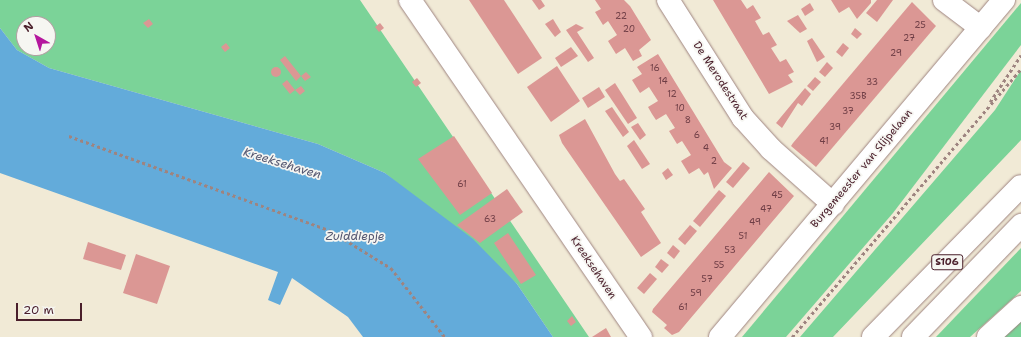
<!DOCTYPE html>
<style>
body{margin:0}
#map{position:relative;width:1021px;height:337px;overflow:hidden;background:#f1ead6;font-family:"Shantell Sans",sans-serif}
div>[style]{position:absolute}
.green>*{inset:0;background:#7bd398}
.water>*{inset:0;background:#63abda}
.building>*{inset:0;background:#db9794}
.round{border-radius:50%}
.path>*{height:2.5px;margin-top:-1.25px;transform-origin:0;background:repeating-linear-gradient(90deg,#9e8480 0 3px,transparent 0 6px)}
.roads{filter:drop-shadow(0 0 1px #9e8480) drop-shadow(0 0 1px #9e8480)}
.street>*{height:22px;margin:-11px;padding:0 11px;transform-origin:11px;border-radius:11px;background:#fff}
.primary>*{height:22px;margin:-11px;padding:0 11px;transform-origin:11px;border-radius:11px;background:#fff}
.highway>*{height:22px;margin:-11px;padding:0 11px;transform-origin:11px;border-radius:11px;background:#fff}
span{translate:-50% -50%;white-space:nowrap;text-align:center;line-height:1.15;-webkit-text-stroke:3.5px #f6f6f2;paint-order:stroke}
.number-label{font-size:9px;color:#6e3d45}
.number-label span{-webkit-text-stroke-width:0}
.shield-label span{padding:1px 3px;background:#f6f6f2;border:1px solid;border-radius:3px;-webkit-text-stroke-width:0}
.shield-label{font-size:10px;color:#4a1f2b;font-weight:700}
.street-label{font-size:11px;color:#4a1f2b}
.water-label{font-size:12px;color:#545771;font-style:italic}
.north{position:absolute;left:16px;top:16px;width:40px;height:40px;box-sizing:border-box;background:#f6f6f2;border:1px solid #b1a0a2;border-radius:50%;rotate:321deg;font-size:11px;font-weight:700;line-height:16px;text-align:center;color:#4a1f2b}
.north::after{content:'';display:block;margin:auto;width:14px;height:18px;background:#b5179e;clip-path:polygon(50% 0,100% 100%,50% 72%,0 100%)}
.scale{position:absolute;left:16px;top:303px;width:66px;height:18px;box-sizing:border-box;border:2px solid #4a1f2b;border-top:0;padding-left:5px;font-size:12px;line-height:14px;white-space:nowrap;color:#4a1f2b;-webkit-text-stroke:3px #f6f6f2;paint-order:stroke}
</style>
<div id="map">
<div class="green">
<i style="clip-path:polygon(evenodd,0 0,360px 0,589px 337px,553px 337px,517px 284px,385px 173px,318px 144px,49px 68px,17px 50px,0 28px,0 0,24px 24px,48px 24px,48px 48px,24px 48px,24px 24px)"></i>
<i style="clip-path:polygon(1021px 3px,1021px 45px,893px 213px,786px 337px,742px 337px)"></i>
<i style="clip-path:polygon(1021px 70px,1021px 140px,833px 337px,800px 337px,995px 110px)"></i>
<i style="clip-path:polygon(1021px 248px,1021px 291px,970px 337px,936px 337px)"></i>
<i style="clip-path:polygon(1021px 321px,1021px 337px,1004px 337px)"></i>
</div>
<div class="water">
<i style="clip-path:polygon(0 28px,17px 50px,49px 68px,318px 144px,385px 173px,473px 239px,517px 284px,553px 337px,363px 337px,348px 317px,292px 278px,280px 305px,268px 300px,278px 272px,0 173px)"></i>
</div>
<div class="building">
<i style="clip-path:polygon(469px 0,504px 0,542px 58px,518px 74px)"></i>
<i style="clip-path:polygon(532px 0,541px 0,545px 6px,539px 10px)"></i>
<i style="clip-path:polygon(595px 0,624px 0,630px 6px,651px 40px,639px 50px,642px 56px,633px 61px,625px 48px,616px 54px,608px 41px,617px 35px,608px 21px,603px 25px,595px 12px,601px 9px)"></i>
<i style="clip-path:polygon(713px 0,741px 0,747px 9px,753px 5px,761px 18px,755px 21px,763px 35px,769px 32px,777px 45px,771px 48px,780px 62px,786px 59px,794px 72px,788px 75px,793px 82px,769px 94px)"></i>
<i style="clip-path:polygon(831px 0,871px 0,871px 3px,857px 19px,849px 7px,839px 13px)"></i>
<i style="clip-path:polygon(877px 0,893px 0,877px 22px,866px 13px)"></i>
<i style="clip-path:polygon(912px 2px,936px 26px,816px 167px,791px 146px,793px 143px)"></i>
<i style="clip-path:polygon(810px 3px,814px 10px,805px 16px,801px 9px)"></i>
<i style="clip-path:polygon(798px 15px,807px 29px,800px 33px,787px 21px)"></i>
<i style="clip-path:polygon(149px 19px,153px 24px,148px 28px,143px 23px)"></i>
<i style="clip-path:polygon(553px 19px,561px 32px,555px 37px,545px 24px)"></i>
<i style="clip-path:polygon(380px 23px,384px 28px,379px 32px,375px 27px)"></i>
<i style="clip-path:polygon(576px 24px,584px 28px,577px 32px,594px 58px,588px 62px,566px 30px)"></i>
<i style="clip-path:polygon(855px 28px,862px 34px,857px 39px,851px 34px)"></i>
<i style="clip-path:polygon(812px 38px,825px 57px,817px 62px,807px 41px)"></i>
<i style="clip-path:polygon(226px 43px,230px 48px,225px 52px,221px 47px)"></i>
<i style="clip-path:polygon(843px 43px,849px 48px,842px 57px,836px 52px)"></i>
<i style="clip-path:polygon(571px 47px,578px 56px,561px 67px,555px 58px)"></i>
<i style="clip-path:polygon(658px 54px,724px 162px,732px 168px,714px 189px,708px 172px,704px 175px,699px 168px,689px 174px,681px 161px,691px 155px,682px 141px,677px 144px,669px 131px,675px 128px,666px 114px,656px 120px,652px 114px,648px 107px,658px 101px,649px 87px,640px 93px,632px 80px,642px 74px,637px 67px)"></i>
<i style="clip-path:polygon(285px 56px,301px 76px,306px 72px,311px 77px,305px 81px,301px 76px,296px 81px,280px 60px)"></i>
<i style="clip-path:polygon(827px 62px,833px 68px,825px 77px,819px 72px)"></i>
<i style="clip-path:polygon(557px 66px,580px 101px,551px 122px,527px 87px)"></i>
<i class="round" style="left:271px;top:67px;width:10px;height:10px"></i>
<i style="clip-path:polygon(815px 77px,821px 82px,813px 91px,807px 86px)"></i>
<i style="clip-path:polygon(417px 78px,421px 83px,416px 87px,412px 82px)"></i>
<i style="clip-path:polygon(287px 80px,295px 90px,290px 94px,282px 84px)"></i>
<i style="clip-path:polygon(615px 83px,637px 118px,628px 124px,605px 90px)"></i>
<i style="clip-path:polygon(301px 86px,305px 91px,300px 95px,295px 90px)"></i>
<i style="clip-path:polygon(599px 87px,605px 97px,588px 108px,582px 98px)"></i>
<i style="clip-path:polygon(805px 88px,811px 94px,802px 106px,798px 103px,782px 128px,776px 123px)"></i>
<i style="clip-path:polygon(612px 107px,629px 132px,623px 137px,605px 111px)"></i>
<i style="clip-path:polygon(585px 119px,615px 174px,620px 181px,624px 179px,645px 209px,641px 212px,661px 243px,641px 257px,562px 143px,559px 135px)"></i>
<i style="clip-path:polygon(638px 123px,646px 135px,640px 140px,631px 127px)"></i>
<i style="clip-path:polygon(454px 136px,492px 193px,460px 215px,418px 159px)"></i>
<i style="clip-path:polygon(634px 140px,650px 164px,642px 169px,627px 146px)"></i>
<i style="clip-path:polygon(743px 162px,750px 168px,733px 188px,726px 182px)"></i>
<i style="clip-path:polygon(668px 168px,673px 175px,666px 180px,662px 173px)"></i>
<i style="clip-path:polygon(769px 172px,794px 196px,679px 332px,672px 335px,664px 328px,667px 325px,652px 312px,653px 309px)"></i>
<i style="clip-path:polygon(507px 189px,523px 212px,480px 243px,457px 225px)"></i>
<i style="clip-path:polygon(719px 190px,726px 196px,700px 227px,693px 221px)"></i>
<i style="clip-path:polygon(690px 225px,697px 231px,685px 245px,678px 239px)"></i>
<i style="clip-path:polygon(508px 233px,536px 275px,521px 284px,494px 243px)"></i>
<i style="clip-path:polygon(88px 242px,126px 255px,121px 270px,83px 259px)"></i>
<i style="clip-path:polygon(673px 245px,680px 251px,674px 259px,667px 253px)"></i>
<i style="clip-path:polygon(136px 254px,170px 266px,157px 304px,123px 293px)"></i>
<i style="clip-path:polygon(661px 259px,669px 265px,662px 273px,655px 267px)"></i>
<i style="clip-path:polygon(650px 273px,657px 279px,644px 294px,637px 288px)"></i>
<i style="clip-path:polygon(572px 316px,576px 322px,571px 326px,567px 321px)"></i>
<i style="clip-path:polygon(606px 328px,611px 337px,592px 337px)"></i>
</div>
<div class="path">
<i style="left:990px;top:102px;width:56px;rotate:-56.6deg"></i>
<i style="left:69px;top:136px;width:276px;rotate:19.9deg"></i>
<i style="left:329px;top:230px;width:73px;rotate:31.5deg"></i>
<i style="left:391px;top:268px;width:88px;rotate:52deg"></i>
<i style="left:792px;top:337px;width:353px;rotate:-49.5deg"></i>
</div>
<div class="roads">
<div class="street">
<i style="left:410px;top:0;width:409px;rotate:55.6deg"></i>
<i style="left:668px;top:0;width:140px;rotate:57.6deg"></i>
<i style="left:743px;top:118px;width:42px;rotate:47.9deg"></i>
<i style="left:771px;top:149px;width:83px;rotate:41.6deg"></i>
<i style="left:944px;top:0;width:46px;rotate:37.1deg"></i>
<i style="left:720px;top:337px;width:441px;rotate:-49.9deg"></i>
</div>
<div class="primary">
<i style="left:873px;top:337px;width:211px;rotate:-45.6deg"></i>
<i style="left:988px;top:337px;width:45px;rotate:-42.3deg"></i>
</div>
<div class="highway">
<i style="left:913px;top:337px;width:156px;rotate:-46deg"></i>
</div>
</div>
<div class="number-label">
<span style="left:621px;top:16px">22</span>
<span style="left:920px;top:25px">25</span>
<span style="left:629px;top:29px">20</span>
<span style="left:909px;top:38px">27</span>
<span style="left:896px;top:53px">29</span>
<span style="left:655px;top:68px">16</span>
<span style="left:663px;top:81px">14</span>
<span style="left:872px;top:82px">33</span>
<span style="left:672px;top:94px">12</span>
<span style="left:858px;top:96px">35B</span>
<span style="left:680px;top:108px">10</span>
<span style="left:848px;top:111px">37</span>
<span style="left:688px;top:120px">8</span>
<span style="left:835px;top:127px">39</span>
<span style="left:697px;top:135px">6</span>
<span style="left:824px;top:141px">41</span>
<span style="left:706px;top:148px">4</span>
<span style="left:714px;top:161px">2</span>
<span style="left:462px;top:184px">61</span>
<span style="left:777px;top:195px">45</span>
<span style="left:766px;top:209px">47</span>
<span style="left:490px;top:219px">63</span>
<span style="left:755px;top:222px">49</span>
<span style="left:743px;top:236px">51</span>
<span style="left:730px;top:250px">53</span>
<span style="left:719px;top:265px">55</span>
<span style="left:707px;top:279px">57</span>
<span style="left:696px;top:293px">59</span>
<span style="left:683px;top:307px">61</span>
</div>
<div class="shield-label">
<span style="left:947px;top:262px">S106</span>
</div>
<div class="street-label">
<span style="left:720px;top:81px;rotate:57deg">De Merodestraat</span>
<span style="left:862px;top:169px;rotate:-50deg">Burgemeester van Slijpelaan</span>
<span style="left:593px;top:268px;rotate:56deg">Kreeksehaven</span>
</div>
<div class="water-label">
<span style="left:282px;top:164px;rotate:17deg">Kreeksehaven</span>
<span style="left:355px;top:237px">Zuiddiepje</span>
</div>
<div class="north">N</div>
<div class="scale">20 m</div>
</div>
